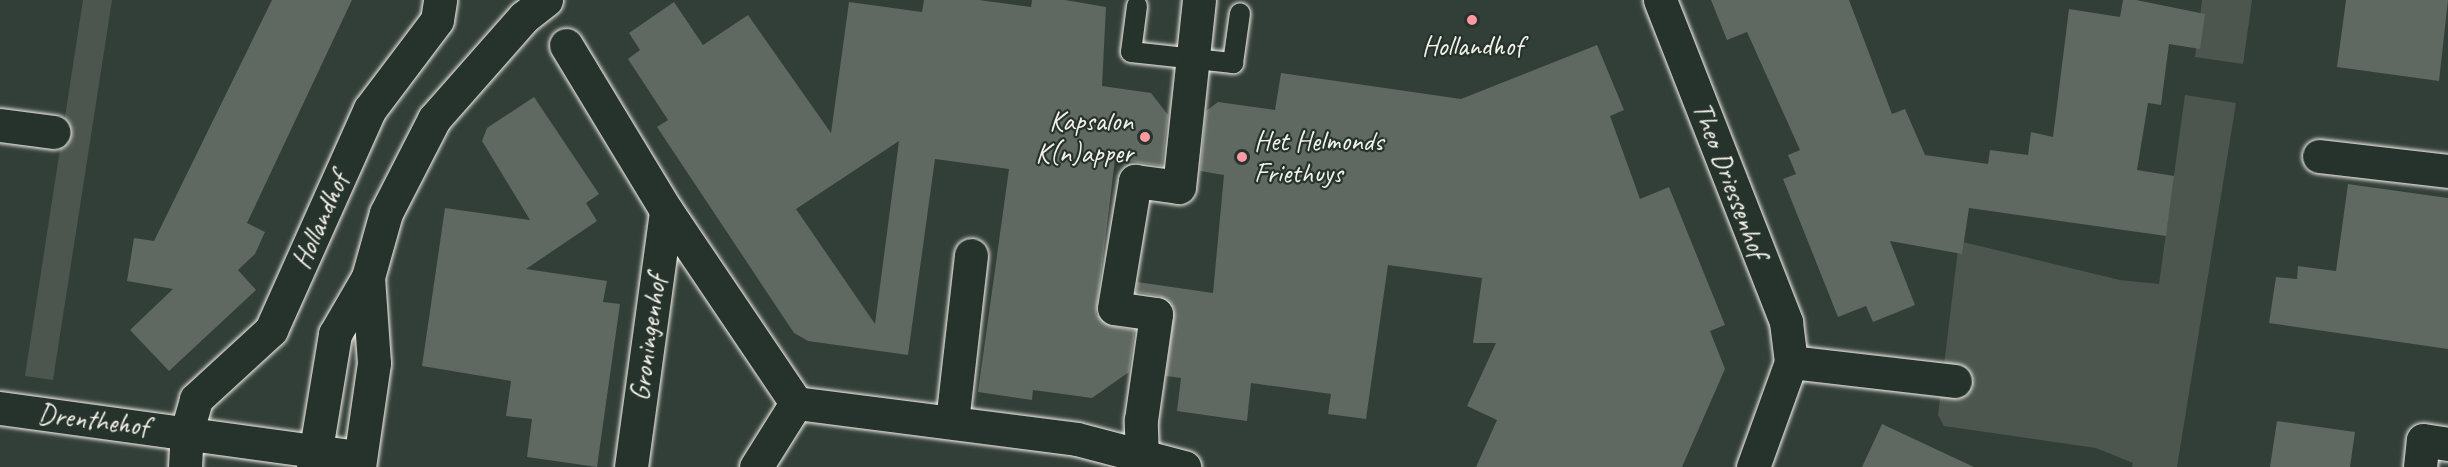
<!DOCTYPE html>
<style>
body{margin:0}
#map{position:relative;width:2448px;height:467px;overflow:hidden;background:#323e38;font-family:Caveat,sans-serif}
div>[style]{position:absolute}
.green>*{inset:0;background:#4c564f}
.building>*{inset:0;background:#5f6861}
.roads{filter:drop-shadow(0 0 2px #f4f1e8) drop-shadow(0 0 2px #f4f1e8)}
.lane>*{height:20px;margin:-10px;padding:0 10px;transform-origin:10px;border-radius:10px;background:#26332d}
.street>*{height:33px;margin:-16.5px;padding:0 16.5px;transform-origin:16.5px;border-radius:16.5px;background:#26332d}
.secondary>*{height:33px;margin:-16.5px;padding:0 16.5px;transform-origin:16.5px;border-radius:16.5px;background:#26332d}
.dots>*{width:16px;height:16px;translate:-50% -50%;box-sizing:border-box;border:3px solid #26332d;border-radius:50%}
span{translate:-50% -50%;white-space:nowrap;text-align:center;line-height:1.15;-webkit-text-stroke:4.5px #26332d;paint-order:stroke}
.poi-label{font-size:28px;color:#f4f1e8}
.right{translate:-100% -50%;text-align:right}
.left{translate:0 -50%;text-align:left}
.street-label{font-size:28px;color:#f4f1e8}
</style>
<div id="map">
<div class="green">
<i style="clip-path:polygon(83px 0,112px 0,53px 380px,25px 376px)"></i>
<i style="clip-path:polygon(2202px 0,2252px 0,2243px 64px,2195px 57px)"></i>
<i style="clip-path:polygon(2185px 95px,2236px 103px,2177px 467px,2132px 467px,2133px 463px,2096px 448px,1944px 426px,1938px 415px,1959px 241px,2120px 280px,2159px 284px)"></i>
</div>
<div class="building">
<i style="clip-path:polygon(272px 0,352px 0,247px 223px,265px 232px,255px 254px,238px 270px,256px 290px,169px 371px,130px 330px,173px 289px,127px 281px,134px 238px,154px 241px)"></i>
<i style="clip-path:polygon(evenodd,924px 0,979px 0,1031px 7px,1032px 0,1065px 0,1106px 7px,1102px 86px,1151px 93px,1168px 115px,1162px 166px,1115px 159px,1096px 314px,1111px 326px,1135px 330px,1129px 372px,1092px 398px,1033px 390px,1032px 400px,978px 392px,1009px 169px,935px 159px,908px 355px,808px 341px,794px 333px,657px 127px,668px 120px,628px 59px,640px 50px,629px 33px,674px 2px,703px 45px,748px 15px,831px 133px,849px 2px,922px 12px,924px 0,899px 141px,875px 324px,796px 209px,899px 141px)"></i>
<i style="clip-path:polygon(1711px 0,1849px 0,1892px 114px,1905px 109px,1925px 155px,1988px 164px,1990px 150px,2028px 155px,2031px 132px,2053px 137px,2069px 9px,2120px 17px,2123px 0,2136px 0,2205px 14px,2200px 49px,2169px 44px,2161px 105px,2148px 103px,2137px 170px,2174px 176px,2166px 236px,1969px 208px,1962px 254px,1890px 241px,1915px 305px,1873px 322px,1866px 306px,1838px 317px,1783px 179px,1796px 174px,1788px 155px,1800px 150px,1747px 32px,1727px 40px)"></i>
<i style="clip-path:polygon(2346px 0,2448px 0,2439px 81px,2337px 67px)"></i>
<i style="clip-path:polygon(1597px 45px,1624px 110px,1610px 116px,1640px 199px,1669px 187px,1725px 325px,1710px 331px,1725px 369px,1682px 467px,1476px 467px,1497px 420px,1467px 406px,1496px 343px,1473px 343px,1482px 278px,1388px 265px,1366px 419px,1328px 414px,1331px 394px,1251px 383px,1247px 421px,1177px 411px,1181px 378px,1166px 376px,1174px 308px,1159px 296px,1136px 292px,1137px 282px,1213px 293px,1224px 175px,1200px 171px,1206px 111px,1218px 102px,1275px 110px,1281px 73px,1461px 99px)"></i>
<i style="clip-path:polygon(534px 97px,599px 194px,586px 203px,597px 221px,526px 269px,607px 281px,603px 302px,620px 304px,597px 467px,527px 457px,532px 419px,506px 416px,511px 381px,422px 366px,445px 208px,530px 220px,482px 141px,487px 128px)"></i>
<i style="clip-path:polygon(2348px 184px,2448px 198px,2448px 349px,2269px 323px,2276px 277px,2297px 279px,2298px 266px,2336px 271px)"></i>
<i style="clip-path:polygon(2277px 421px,2355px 432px,2350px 467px,2270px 467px)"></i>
<i style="clip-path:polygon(1882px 424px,1974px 467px,1862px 467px)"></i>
</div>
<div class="roads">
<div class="lane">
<i style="left:1137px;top:6px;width:46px;rotate:97.4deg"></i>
<i style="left:1131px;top:52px;width:103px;rotate:6.2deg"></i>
<i style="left:1233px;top:63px;width:50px;rotate:-82deg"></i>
</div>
<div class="street">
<i style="left:1660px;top:0;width:346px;rotate:68.6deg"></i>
<i style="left:1786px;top:322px;width:40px;rotate:82.9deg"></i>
<i style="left:1791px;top:362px;width:112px;rotate:109.9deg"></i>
<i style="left:566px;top:45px;width:193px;rotate:58.8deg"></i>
<i style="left:666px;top:210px;width:233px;rotate:56deg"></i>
<i style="left:796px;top:403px;width:283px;rotate:7.3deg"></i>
<i style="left:1077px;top:439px;width:111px;rotate:14.7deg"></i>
<i style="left:0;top:125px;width:54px;rotate:7.4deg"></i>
<i style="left:2319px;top:156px;width:130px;rotate:6.6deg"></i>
<i style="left:1791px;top:362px;width:165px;rotate:6.6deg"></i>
<i style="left:0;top:408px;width:363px;rotate:7.8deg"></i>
<i style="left:952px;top:422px;width:168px;rotate:-83.5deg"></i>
<i style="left:1142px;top:458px;width:38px;rotate:-92deg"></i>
<i style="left:1141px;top:420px;width:107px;rotate:-81.9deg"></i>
<i style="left:1156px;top:314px;width:42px;rotate:-171.9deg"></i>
<i style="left:1114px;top:308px;width:129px;rotate:-80.6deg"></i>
<i style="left:1135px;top:181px;width:44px;rotate:7.8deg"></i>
<i style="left:1179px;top:187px;width:188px;rotate:-83.9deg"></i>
<i style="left:185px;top:467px;width:36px;rotate:-87deg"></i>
<i style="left:187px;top:431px;width:33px;rotate:-74deg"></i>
<i style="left:196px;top:399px;width:102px;rotate:-42.6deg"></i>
<i style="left:271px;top:330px;width:242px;rotate:-65.9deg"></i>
<i style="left:370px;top:109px;width:111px;rotate:-53deg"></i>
<i style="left:437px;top:20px;width:20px;rotate:-81deg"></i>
<i style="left:631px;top:467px;width:259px;rotate:-82.2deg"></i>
<i style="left:756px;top:467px;width:75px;rotate:-58deg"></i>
<i style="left:2420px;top:467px;width:27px;rotate:-84deg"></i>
<i style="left:2423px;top:440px;width:25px;rotate:9deg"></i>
</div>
<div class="secondary">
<i style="left:313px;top:467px;width:135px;rotate:-80.6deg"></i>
<i style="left:335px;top:334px;width:66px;rotate:-59.9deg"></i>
<i style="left:368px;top:277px;width:66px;rotate:-74.3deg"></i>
<i style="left:386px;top:213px;width:106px;rotate:-62.9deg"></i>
<i style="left:434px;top:119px;width:136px;rotate:-48.6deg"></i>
<i style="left:524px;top:17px;width:28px;rotate:-38deg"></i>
<i style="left:359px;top:467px;width:105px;rotate:-81.8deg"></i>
<i style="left:374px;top:363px;width:86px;rotate:-94deg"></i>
</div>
</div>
<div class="dots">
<i style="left:1472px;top:20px;background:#ff9aa2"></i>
<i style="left:1145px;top:137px;background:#ff9aa2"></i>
<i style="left:1242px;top:157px;background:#ff9aa2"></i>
</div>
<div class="poi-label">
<span style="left:1472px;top:46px">Hollandhof</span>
<span class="right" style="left:1133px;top:137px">Kapsalon<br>K(n)apper</span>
<span class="left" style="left:1254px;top:157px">Het Helmonds<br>Friethuys</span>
</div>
<div class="street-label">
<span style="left:1730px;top:180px;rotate:69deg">Theo Driessenhof</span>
<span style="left:320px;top:221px;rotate:-66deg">Hollandhof</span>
<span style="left:648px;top:338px;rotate:-82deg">Groningenhof</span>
<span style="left:93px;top:420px;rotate:7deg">Drenthehof</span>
</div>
</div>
